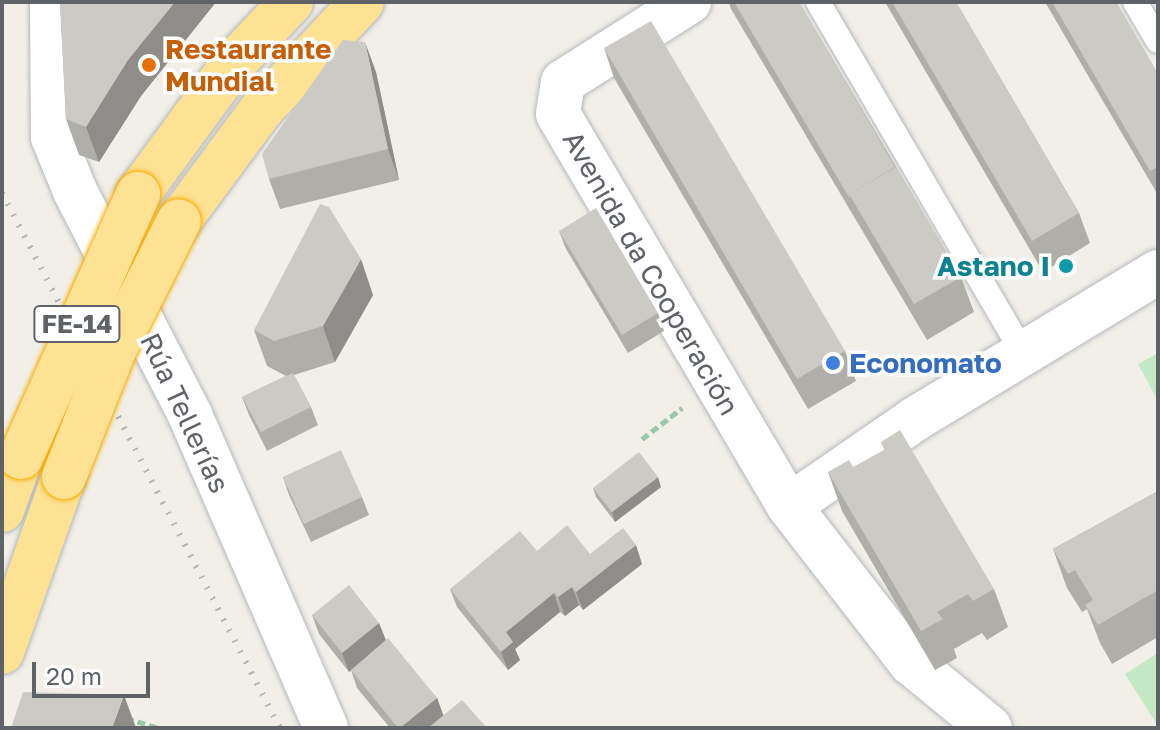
<!DOCTYPE html>
<meta charset="utf-8">
<style>
body{margin:0}
#map{position:relative;width:1160px;height:730px;overflow:hidden;background:#f1efe8;font-family:"Golos Text",sans-serif}
div>[style]{position:absolute}
.green>*{inset:0;background:#c5e8c5}
.path>*{height:5px;margin-top:-2.5px;transform-origin:0;background:repeating-linear-gradient(90deg,#9cc7a9 0 8px,transparent 0 12px)}
.roads{filter:drop-shadow(0 0 2px #b5b8bc) drop-shadow(0 0 2px #b5b8bc)}
.lane>*{height:24px;margin:-12px;padding:0 12px;transform-origin:12px;border-radius:12px;background:#fff}
.street>*{height:44px;margin:-22px;padding:0 22px;transform-origin:22px;border-radius:22px;background:#fff}
.secondary>*{height:44px;margin:-22px;padding:0 22px;transform-origin:22px;border-radius:22px;background:#fff}
.highway>*{height:44px;margin:-22px;padding:0 22px;transform-origin:22px;border-radius:22px;background:#fde293}
.rail>*{height:6px;margin-top:-3px;transform-origin:0;background:repeating-linear-gradient(90deg,#b6b7b8 0 2px,transparent 0 12px)}
.bridges{filter:drop-shadow(0 0 2px #f9ab00) drop-shadow(0 0 2px #f9ab00)}
.highway-bridge>*{height:44px;margin:-22px;padding:0 22px;transform-origin:22px;border-radius:22px;background:#fde293}
.wall>*{inset:0;background:#afaea9}
.shaded-wall>*{inset:0;background:#8f8d8a}
.building>*{inset:0;background:#cccac5}
.dots>*{width:22px;height:22px;translate:-50% -50%;box-sizing:border-box;border:4px solid #fff;border-radius:50%}
span{translate:-50% -50%;white-space:nowrap;text-align:center;line-height:1.15;-webkit-text-stroke:7px #fff;paint-order:stroke}
.shield-label span{padding:2px 6px;background:#fff;border:2px solid;border-radius:6px;-webkit-text-stroke-width:0}
.shield-label{font-size:26px;color:#5f6368;font-weight:700}
.food-label{font-size:28px;color:#c56008;font-weight:700}
.left{translate:0 -50%;text-align:left}
.culture-label{font-size:28px;color:#0d838f;font-weight:700}
.right{translate:-100% -50%;text-align:right}
.street-label{font-size:28px;color:#5f6368}
.shop-label{font-size:28px;color:#366cbe;font-weight:700}
.frame{position:absolute;inset:0;border:4px solid #5f6368;pointer-events:none}
.scale{position:absolute;left:32px;top:662px;width:118px;height:36px;box-sizing:border-box;border:4px solid #5f6368;border-top:0;padding-left:10px;font-size:24px;line-height:28px;white-space:nowrap;color:#5f6368;-webkit-text-stroke:6px #fff;paint-order:stroke}
</style>
<div id="map">
<div class="green">
<i style="clip-path:polygon(1158px 353px,1158px 401px,1138px 364px)"></i>
<i style="clip-path:polygon(1158px 653px,1158px 726px,1125px 674px)"></i>
</div>
<div class="path">
<i style="left:642px;top:439px;width:51px;rotate:-37.8deg"></i>
<i style="left:126px;top:718px;width:34px;rotate:17deg"></i>
</div>
<div class="roads">
<div class="lane">
<i style="left:818px;top:2px;width:408px;rotate:59.7deg"></i>
<i style="left:1135px;top:2px;width:45px;rotate:59.5deg"></i>
</div>
<div class="street">
<i style="left:689px;top:2px;width:149px;rotate:147.6deg"></i>
<i style="left:563px;top:82px;width:32px;rotate:99deg"></i>
<i style="left:558px;top:114px;width:455px;rotate:59.5deg"></i>
<i style="left:789px;top:506px;width:199px;rotate:52.2deg"></i>
<i style="left:911px;top:663px;width:102px;rotate:39.4deg"></i>
<i style="left:789px;top:506px;width:153px;rotate:-34.6deg"></i>
<i style="left:915px;top:419px;width:284px;rotate:-31.2deg"></i>
</div>
<div class="secondary">
<i style="left:52px;top:2px;width:135px;rotate:89.6deg"></i>
<i style="left:53px;top:137px;width:58px;rotate:67.8deg"></i>
<i style="left:75px;top:191px;width:252px;rotate:62.8deg"></i>
<i style="left:190px;top:415px;width:341px;rotate:66.5deg"></i>
</div>
<div class="highway">
<i style="left:138px;top:194px;width:161px;rotate:-53.8deg"></i>
<i style="left:233px;top:64px;width:85px;rotate:-46.9deg"></i>
<i style="left:179px;top:221px;width:139px;rotate:-53.5deg"></i>
<i style="left:262px;top:109px;width:146px;rotate:-46.9deg"></i>
<i style="left:2px;top:510px;width:56px;rotate:-70.3deg"></i>
<i style="left:2px;top:652px;width:186px;rotate:-70.5deg"></i>
</div>
</div>
<div class="rail">
<i style="left:2px;top:193px;width:603px;rotate:62.54deg"></i>
</div>
<div class="bridges">
<div class="highway-bridge">
<i style="left:21px;top:457px;width:288px;rotate:-66deg"></i>
<i style="left:64px;top:477px;width:136px;rotate:-68.5deg"></i>
<i style="left:114px;top:350px;width:144px;rotate:-63.3deg"></i>
</div>
</div>
<div class="wall">
<i style="clip-path:polygon(60px 2px,216px 2px,141px 96px,99px 162px,79px 155px,66px 119px)"></i>
<i style="clip-path:polygon(729px 2px,799px 2px,961px 277px,974px 312px,927px 340px,731px 9px)"></i>
<i style="clip-path:polygon(885px 2px,956px 2px,1079px 213px,1090px 243px,1043px 272px)"></i>
<i style="clip-path:polygon(1045px 2px,1116px 2px,1158px 74px,1158px 195px)"></i>
<i style="clip-path:polygon(604px 48px,845px 351px,856px 381px,808px 409px,614px 78px)"></i>
<i style="clip-path:polygon(376px 72px,399px 180px,280px 209px,269px 179px)"></i>
<i style="clip-path:polygon(559px 231px,658px 313px,664px 331px,628px 353px,566px 249px)"></i>
<i style="clip-path:polygon(373px 295px,335px 362px,294px 375px,311px 407px,318px 425px,267px 451px,249px 415px,242px 397px,286px 376px,267px 366px,254px 330px)"></i>
<i style="clip-path:polygon(853px 467px,994px 589px,1008px 627px,987px 640px,982px 633px,954px 649px,957px 658px,935px 670px,842px 511px,828px 472px)"></i>
<i style="clip-path:polygon(283px 477px,362px 497px,369px 515px,311px 542px,289px 495px)"></i>
<i style="clip-path:polygon(661px 487px,615px 522px,596px 497px,593px 488px)"></i>
<i style="clip-path:polygon(1158px 491px,1158px 637px,1112px 664px,1100px 643px,1087px 609px,1082px 612px,1067px 588px,1053px 549px)"></i>
<i style="clip-path:polygon(537px 551px,590px 554px,642px 564px,583px 610px,579px 605px,565px 616px,560px 612px,515px 649px,520px 660px,508px 670px,457px 607px,450px 589px)"></i>
<i style="clip-path:polygon(312px 615px,379px 623px,386px 640px,437px 698px,443px 715px,487px 728px,390px 728px,357px 688px,351px 670px,349px 672px,319px 634px)"></i>
</div>
<div class="shaded-wall">
<i style="clip-path:polygon(175px 2px,216px 2px,141px 96px,99px 162px,86px 127px,128px 60px)"></i>
<i style="clip-path:polygon(365px 42px,376px 72px,399px 180px,388px 149px)"></i>
<i style="clip-path:polygon(361px 259px,373px 295px,335px 362px,323px 326px)"></i>
<i style="clip-path:polygon(658px 477px,661px 487px,615px 522px,612px 512px)"></i>
<i style="clip-path:polygon(636px 545px,642px 564px,583px 610px,576px 592px)"></i>
<i style="clip-path:polygon(572px 587px,579px 605px,565px 616px,558px 597px)"></i>
<i style="clip-path:polygon(554px 593px,560px 612px,515px 649px,520px 660px,508px 670px,501px 652px,506px 632px)"></i>
<i style="clip-path:polygon(379px 623px,386px 641px,349px 672px,342px 653px)"></i>
<i style="clip-path:polygon(124px 695px,136px 728px,112px 728px)"></i>
<i style="clip-path:polygon(437px 698px,444px 717px,430px 728px,400px 728px)"></i>
</div>
<div class="building">
<i style="clip-path:polygon(60px 2px,175px 2px,128px 60px,86px 127px,66px 119px)"></i>
<i style="clip-path:polygon(734px 2px,799px 2px,895px 167px,849px 194px,850px 199px)"></i>
<i style="clip-path:polygon(892px 2px,956px 2px,1079px 213px,1032px 241px)"></i>
<i style="clip-path:polygon(1052px 2px,1116px 2px,1158px 74px,1158px 167px,1150px 171px)"></i>
<i style="clip-path:polygon(651px 21px,845px 351px,797px 379px,604px 48px)"></i>
<i style="clip-path:polygon(343px 40px,365px 42px,388px 149px,269px 179px,262px 154px)"></i>
<i style="clip-path:polygon(896px 167px,961px 277px,914px 304px,849px 194px)"></i>
<i style="clip-path:polygon(320px 204px,329px 207px,361px 259px,323px 326px,274px 341px,254px 330px)"></i>
<i style="clip-path:polygon(596px 208px,658px 313px,622px 335px,559px 231px)"></i>
<i style="clip-path:polygon(293px 373px,311px 407px,261px 432px,242px 397px)"></i>
<i style="clip-path:polygon(900px 430px,994px 589px,973px 601px,968px 594px,937px 612px,943px 619px,921px 631px,828px 472px,849px 460px,853px 467px,884px 450px,881px 442px)"></i>
<i style="clip-path:polygon(341px 450px,362px 497px,304px 524px,283px 477px)"></i>
<i style="clip-path:polygon(639px 452px,658px 477px,612px 512px,593px 488px)"></i>
<i style="clip-path:polygon(1158px 491px,1158px 590px,1098px 625px,1085px 605px,1093px 600px,1075px 570px,1068px 574px,1053px 549px)"></i>
<i style="clip-path:polygon(567px 525px,590px 554px,623px 528px,636px 545px,576px 592px,572px 587px,558px 597px,554px 593px,506px 632px,513px 642px,501px 652px,450px 589px,520px 531px,537px 551px)"></i>
<i style="clip-path:polygon(349px 585px,379px 623px,342px 653px,312px 615px)"></i>
<i style="clip-path:polygon(388px 638px,437px 698px,400px 728px,398px 728px,351px 670px)"></i>
<i style="clip-path:polygon(23px 692px,124px 695px,112px 728px,11px 728px)"></i>
<i style="clip-path:polygon(462px 700px,487px 728px,428px 728px)"></i>
</div>
<div class="dots">
<i style="left:149px;top:65px;background:#e8710a"></i>
<i style="left:1066px;top:266px;background:#0f9aa8"></i>
<i style="left:833px;top:363px;background:#3f7fe0"></i>
</div>
<div class="shield-label">
<span style="left:77px;top:324px">FE-14</span>
</div>
<div class="food-label">
<span class="left" style="left:165px;top:65px">Restaurante<br>Mundial</span>
</div>
<div class="culture-label">
<span class="right" style="left:1050px;top:266px">Astano I</span>
</div>
<div class="street-label">
<span style="left:651px;top:273px;rotate:60deg">Avenida da Cooperación</span>
<span style="left:185px;top:413px;rotate:65deg">Rúa Tellerías</span>
</div>
<div class="shop-label">
<span class="left" style="left:849px;top:363px">Economato</span>
</div>
<div class="frame"></div>
<div class="scale">20 m</div>
</div>
